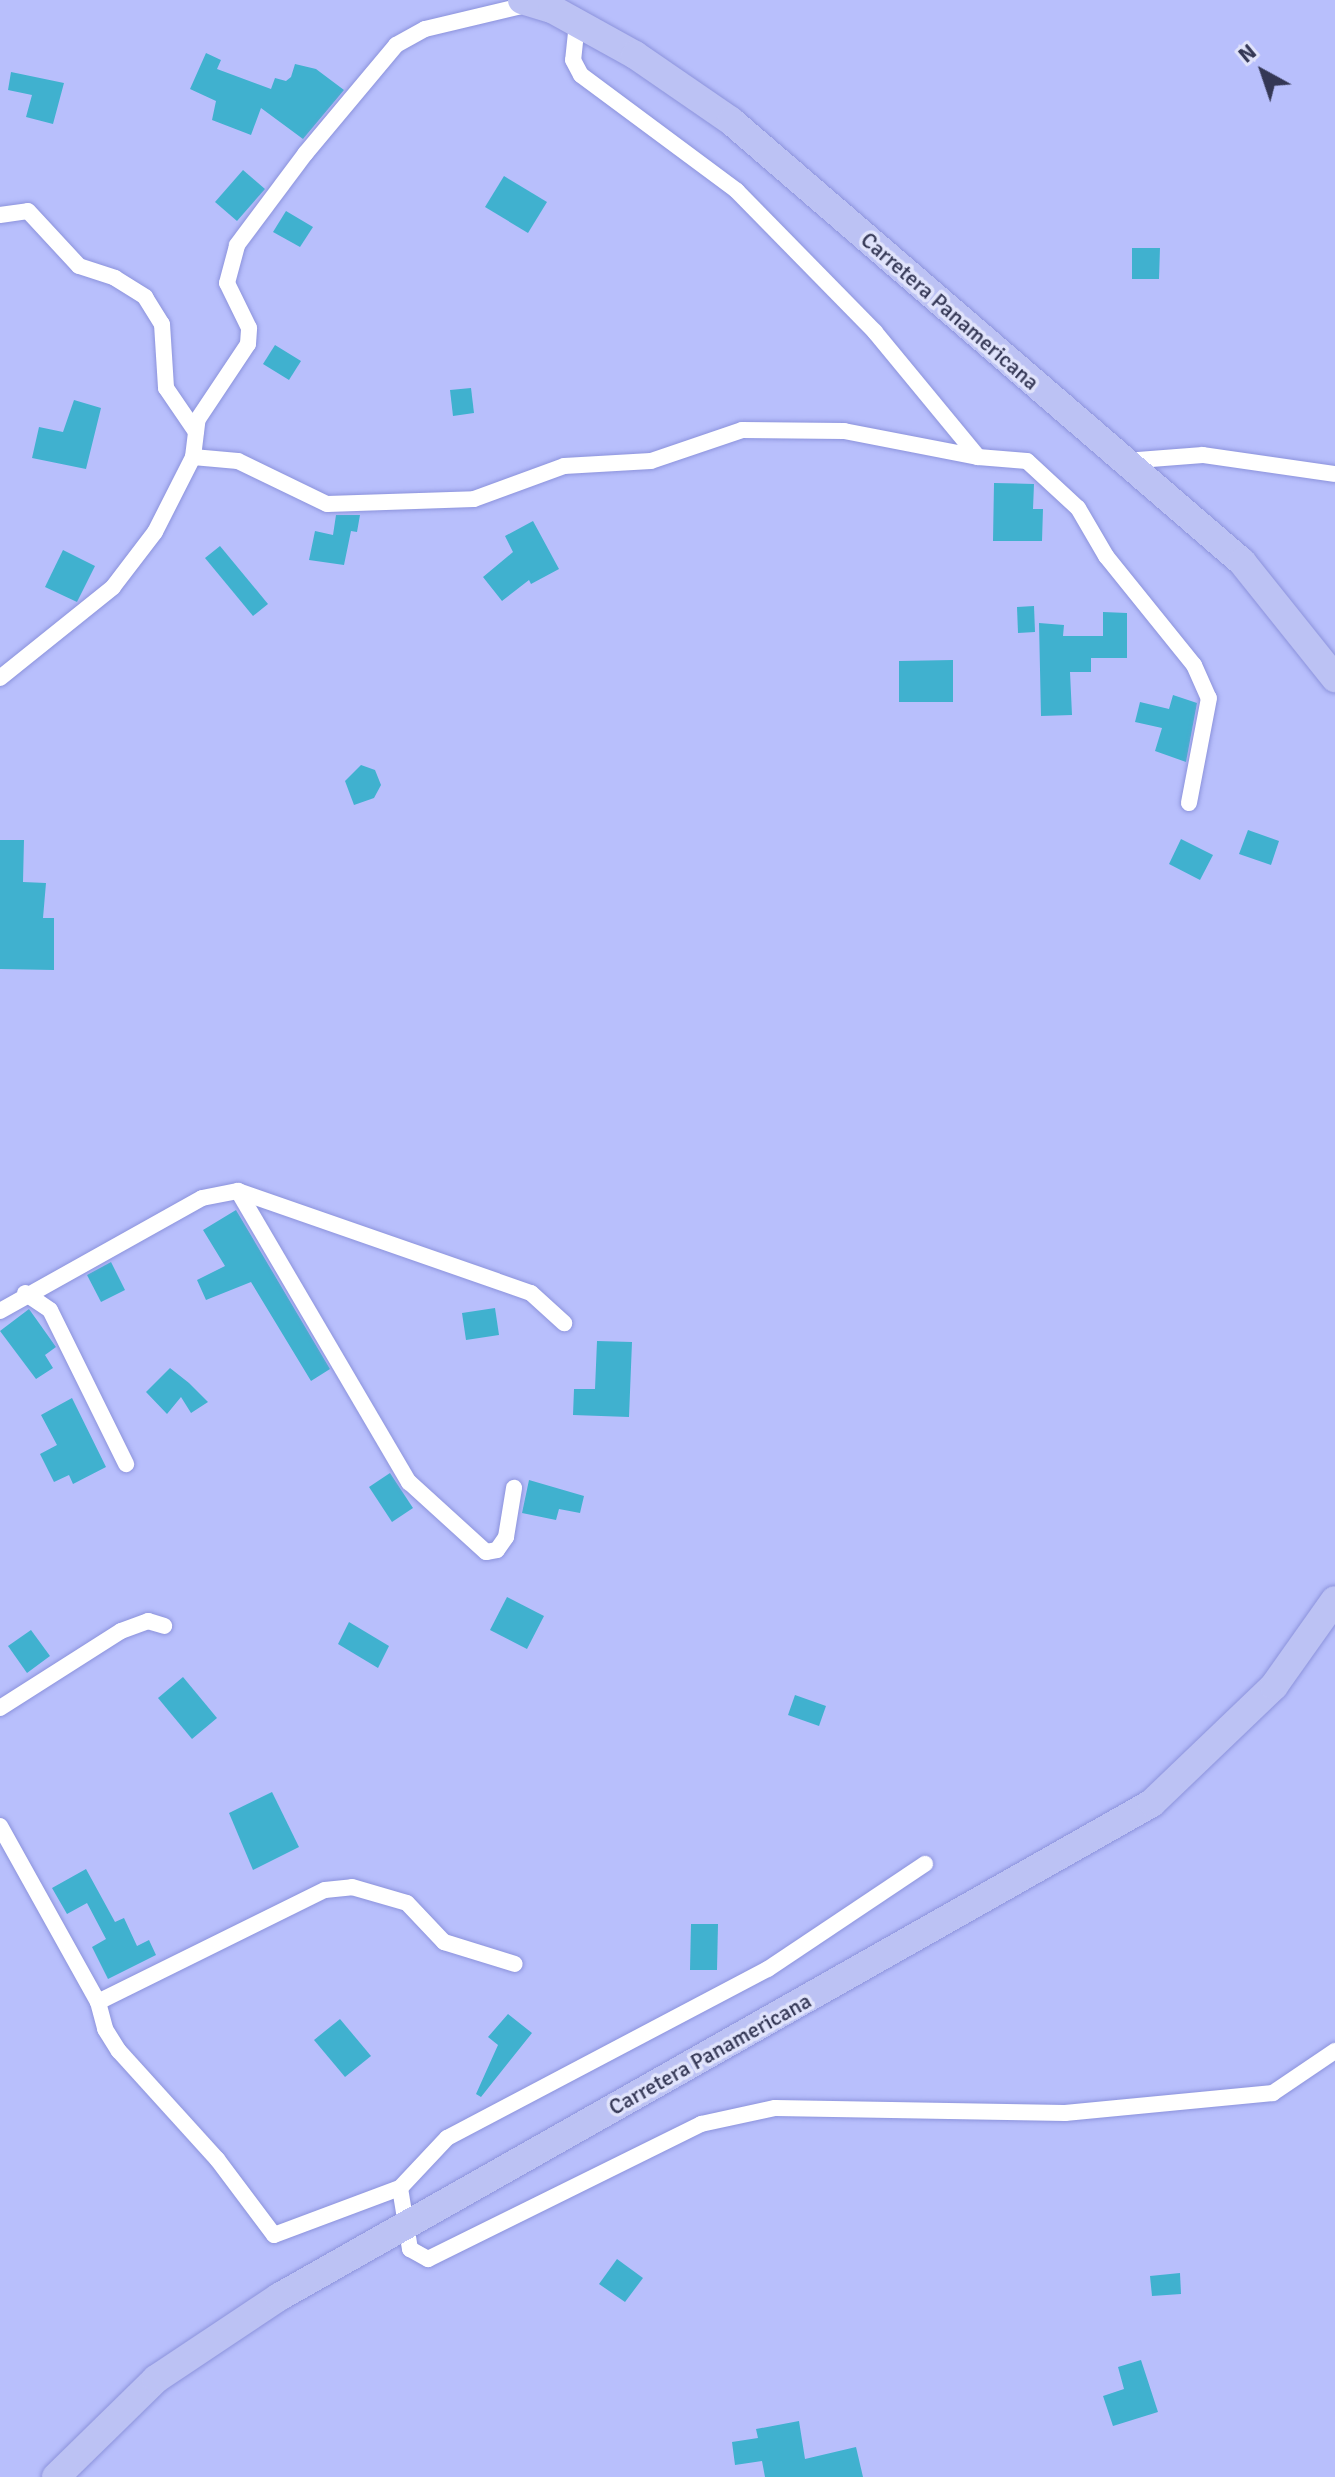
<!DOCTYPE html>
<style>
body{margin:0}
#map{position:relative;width:1335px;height:2477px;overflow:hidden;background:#b8bffc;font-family:Signika,sans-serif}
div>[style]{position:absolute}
.building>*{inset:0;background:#40b1cf}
.roads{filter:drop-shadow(0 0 2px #8c93dc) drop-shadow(0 0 2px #8c93dc)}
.minor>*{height:16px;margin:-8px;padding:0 8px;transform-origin:8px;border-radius:8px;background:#fff}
.trunk>*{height:28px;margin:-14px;padding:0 14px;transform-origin:14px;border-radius:14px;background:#bcc2f4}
span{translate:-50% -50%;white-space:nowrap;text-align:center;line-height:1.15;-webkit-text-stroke:7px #e0e3fb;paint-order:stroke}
.street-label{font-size:22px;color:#343755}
.north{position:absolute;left:1223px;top:32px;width:80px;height:80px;-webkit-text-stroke:6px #e0e3fb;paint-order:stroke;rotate:320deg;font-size:22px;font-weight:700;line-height:32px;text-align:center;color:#343755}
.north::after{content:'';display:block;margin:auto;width:28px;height:36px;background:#343755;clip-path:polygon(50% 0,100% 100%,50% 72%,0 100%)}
</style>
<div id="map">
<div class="building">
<i style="clip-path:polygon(206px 53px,221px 60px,217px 69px,271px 89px,275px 78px,286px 81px,291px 77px,295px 64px,316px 69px,344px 90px,303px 139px,261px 108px,251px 135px,212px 120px,216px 101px,190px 89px)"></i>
<i style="clip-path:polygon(11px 72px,64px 83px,53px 124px,26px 117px,32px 95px,8px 90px)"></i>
<i style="clip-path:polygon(243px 170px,265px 189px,237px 221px,215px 202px)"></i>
<i style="clip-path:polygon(504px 176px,547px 202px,528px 233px,485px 207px)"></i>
<i style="clip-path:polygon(286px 211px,313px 227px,300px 247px,273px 232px)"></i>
<i style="clip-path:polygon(1132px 248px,1160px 248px,1159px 279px,1132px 279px)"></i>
<i style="clip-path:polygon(275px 345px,301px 361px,289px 380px,263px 364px)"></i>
<i style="clip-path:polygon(471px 388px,474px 413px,453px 416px,450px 390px)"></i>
<i style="clip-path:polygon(74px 400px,101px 408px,86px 469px,32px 458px,39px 427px,63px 432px)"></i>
<i style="clip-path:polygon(994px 483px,1034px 484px,1033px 509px,1043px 509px,1042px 541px,993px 541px)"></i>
<i style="clip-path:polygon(336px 515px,360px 515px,357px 532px,351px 531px,344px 565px,309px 560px,315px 531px,333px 535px)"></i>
<i style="clip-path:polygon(533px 521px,559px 569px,531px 584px,529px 580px,502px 601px,483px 577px,513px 552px,505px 536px)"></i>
<i style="clip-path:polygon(220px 546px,268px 604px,253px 616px,205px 558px)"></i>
<i style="clip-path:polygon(63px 550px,95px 566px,77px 602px,45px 587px)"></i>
<i style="clip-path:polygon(1034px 606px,1035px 632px,1018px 633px,1017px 607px)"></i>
<i style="clip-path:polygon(1103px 612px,1127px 613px,1127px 658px,1091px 658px,1091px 672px,1070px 672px,1072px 715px,1041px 716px,1039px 623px,1064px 625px,1063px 636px,1103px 636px)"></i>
<i style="clip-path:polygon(953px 660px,953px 702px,899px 702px,899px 661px)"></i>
<i style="clip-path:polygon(1173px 695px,1197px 703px,1186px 762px,1155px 751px,1162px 728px,1135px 722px,1140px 702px,1169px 709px)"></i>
<i style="clip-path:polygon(361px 765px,375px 770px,381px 785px,374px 798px,354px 805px,345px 781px)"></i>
<i style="clip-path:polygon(1248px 830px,1279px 841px,1271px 865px,1239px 854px)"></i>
<i style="clip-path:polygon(1181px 839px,1213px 855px,1200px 880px,1169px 864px)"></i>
<i style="clip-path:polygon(0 840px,24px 840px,23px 882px,46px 883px,43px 918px,54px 918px,54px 970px,0 969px)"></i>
<i style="clip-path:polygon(236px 1210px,330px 1369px,311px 1381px,251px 1282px,206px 1300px,197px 1280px,225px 1266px,203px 1230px)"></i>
<i style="clip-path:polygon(111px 1262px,125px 1290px,101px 1302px,87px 1275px)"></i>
<i style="clip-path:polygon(495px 1308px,499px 1335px,466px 1340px,462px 1313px)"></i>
<i style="clip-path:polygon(29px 1309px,56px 1347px,45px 1355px,53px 1368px,36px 1379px,0 1331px)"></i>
<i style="clip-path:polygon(597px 1341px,632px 1342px,629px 1417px,573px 1415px,574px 1389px,595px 1389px)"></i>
<i style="clip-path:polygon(170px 1368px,189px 1383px,208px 1402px,191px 1413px,181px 1397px,167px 1414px,146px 1392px)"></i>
<i style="clip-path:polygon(72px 1398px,106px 1467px,73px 1484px,69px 1475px,54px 1482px,40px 1454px,57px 1445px,41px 1415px)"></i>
<i style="clip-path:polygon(390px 1473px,413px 1508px,392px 1522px,369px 1487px)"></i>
<i style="clip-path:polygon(529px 1480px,584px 1496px,580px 1513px,559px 1509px,556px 1520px,522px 1513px)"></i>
<i style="clip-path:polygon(507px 1597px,544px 1616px,527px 1649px,490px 1630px)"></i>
<i style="clip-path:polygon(349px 1622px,389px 1646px,378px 1668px,338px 1644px)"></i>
<i style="clip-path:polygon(31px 1630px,50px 1656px,27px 1673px,8px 1646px)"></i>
<i style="clip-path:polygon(183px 1677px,217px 1718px,192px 1739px,158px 1698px)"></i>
<i style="clip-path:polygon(795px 1695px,826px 1706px,819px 1726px,788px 1715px)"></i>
<i style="clip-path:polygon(272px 1792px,299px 1847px,253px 1870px,229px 1813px)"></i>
<i style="clip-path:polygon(86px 1869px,115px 1922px,124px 1918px,137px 1946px,149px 1940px,156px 1955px,108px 1979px,92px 1947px,106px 1939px,87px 1903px,67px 1914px,52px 1888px)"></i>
<i style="clip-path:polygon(691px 1924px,718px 1924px,717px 1970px,690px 1970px)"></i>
<i style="clip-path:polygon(508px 2014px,532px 2033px,481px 2097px,476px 2094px,498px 2045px,488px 2037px)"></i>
<i style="clip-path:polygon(340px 2019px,371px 2056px,345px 2077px,314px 2040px)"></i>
<i style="clip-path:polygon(617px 2259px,643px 2278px,625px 2302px,599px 2284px)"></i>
<i style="clip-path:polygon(1180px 2273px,1181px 2294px,1152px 2296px,1150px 2276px)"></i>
<i style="clip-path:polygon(1141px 2360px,1158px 2412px,1113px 2426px,1103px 2396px,1124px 2389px,1118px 2367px)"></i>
<i style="clip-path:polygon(799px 2421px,805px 2459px,856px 2447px,863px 2477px,765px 2477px,762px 2461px,735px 2465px,732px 2442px,758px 2438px,756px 2429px)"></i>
</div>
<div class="roads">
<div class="minor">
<i style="left:577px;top:23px;width:37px;rotate:96deg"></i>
<i style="left:573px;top:60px;width:17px;rotate:62deg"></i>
<i style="left:581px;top:75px;width:194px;rotate:36.6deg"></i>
<i style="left:737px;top:191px;width:197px;rotate:45.6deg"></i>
<i style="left:875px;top:332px;width:162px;rotate:50.5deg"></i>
<i style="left:0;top:215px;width:28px;rotate:-8deg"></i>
<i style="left:28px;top:211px;width:75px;rotate:47.2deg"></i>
<i style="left:79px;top:266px;width:38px;rotate:18deg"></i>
<i style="left:115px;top:278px;width:36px;rotate:32deg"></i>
<i style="left:145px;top:297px;width:32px;rotate:58deg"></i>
<i style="left:162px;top:324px;width:64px;rotate:86.4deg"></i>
<i style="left:166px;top:388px;width:53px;rotate:55.7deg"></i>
<i style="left:193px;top:457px;width:45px;rotate:5.1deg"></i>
<i style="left:238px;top:461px;width:99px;rotate:25.8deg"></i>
<i style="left:327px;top:504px;width:147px;rotate:-1.9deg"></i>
<i style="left:474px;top:499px;width:96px;rotate:-20.1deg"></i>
<i style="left:564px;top:466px;width:87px;rotate:-3.3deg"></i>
<i style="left:651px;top:461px;width:96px;rotate:-18.8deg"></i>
<i style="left:742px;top:430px;width:102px;rotate:0.6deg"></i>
<i style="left:844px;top:431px;width:136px;rotate:11deg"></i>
<i style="left:978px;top:457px;width:49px;rotate:4.7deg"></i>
<i style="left:1027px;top:461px;width:69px;rotate:42.7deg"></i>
<i style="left:1078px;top:508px;width:56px;rotate:59.7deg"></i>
<i style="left:1106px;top:556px;width:140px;rotate:51.1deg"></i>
<i style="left:1194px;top:665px;width:36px;rotate:66deg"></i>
<i style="left:1209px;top:698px;width:107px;rotate:100.8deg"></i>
<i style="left:1125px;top:461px;width:78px;rotate:-4.4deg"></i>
<i style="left:1203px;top:455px;width:133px;rotate:8.2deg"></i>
<i style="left:0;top:678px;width:145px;rotate:-38.8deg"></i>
<i style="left:113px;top:587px;width:69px;rotate:-52.6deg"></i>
<i style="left:155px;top:532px;width:84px;rotate:-63.1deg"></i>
<i style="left:193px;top:457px;width:38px;rotate:-83deg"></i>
<i style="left:198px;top:419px;width:90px;rotate:-56.3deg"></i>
<i style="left:248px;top:344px;width:16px;rotate:-86deg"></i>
<i style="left:249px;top:328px;width:50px;rotate:-116.1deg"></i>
<i style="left:227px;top:283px;width:39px;rotate:-75deg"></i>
<i style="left:237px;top:245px;width:114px;rotate:-53.2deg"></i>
<i style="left:305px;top:154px;width:142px;rotate:-50.1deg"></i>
<i style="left:396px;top:45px;width:33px;rotate:-29deg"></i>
<i style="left:425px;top:29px;width:108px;rotate:-13.4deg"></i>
<i style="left:238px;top:1191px;width:338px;rotate:59.6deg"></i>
<i style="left:409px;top:1482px;width:104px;rotate:42.3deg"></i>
<i style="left:486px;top:1552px;width:11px;rotate:-10deg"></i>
<i style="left:497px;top:1550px;width:16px;rotate:-55deg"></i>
<i style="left:506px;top:1537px;width:50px;rotate:-80.7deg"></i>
<i style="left:25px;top:1293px;width:30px;rotate:34deg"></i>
<i style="left:50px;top:1310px;width:172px;rotate:63.7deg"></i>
<i style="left:0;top:1311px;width:231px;rotate:-29.2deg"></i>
<i style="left:202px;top:1198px;width:37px;rotate:-11deg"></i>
<i style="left:238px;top:1191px;width:310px;rotate:19.2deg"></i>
<i style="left:531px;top:1293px;width:45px;rotate:42.3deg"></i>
<i style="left:0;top:1708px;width:143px;rotate:-32.5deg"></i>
<i style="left:121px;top:1631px;width:29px;rotate:-20deg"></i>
<i style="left:148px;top:1621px;width:17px;rotate:17deg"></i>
<i style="left:0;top:1826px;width:201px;rotate:60.9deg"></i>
<i style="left:98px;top:2002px;width:28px;rotate:75deg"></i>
<i style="left:105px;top:2029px;width:26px;rotate:58deg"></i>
<i style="left:119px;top:2051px;width:146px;rotate:47.8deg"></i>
<i style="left:217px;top:2159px;width:95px;rotate:53.1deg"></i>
<i style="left:274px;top:2235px;width:134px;rotate:-20.5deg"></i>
<i style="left:400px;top:2188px;width:69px;rotate:-46.8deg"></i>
<i style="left:447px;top:2138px;width:363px;rotate:-27.8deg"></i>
<i style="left:768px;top:1969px;width:189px;rotate:-33.8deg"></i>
<i style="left:98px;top:2002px;width:253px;rotate:-26.3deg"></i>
<i style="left:325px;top:1890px;width:27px;rotate:-6deg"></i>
<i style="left:352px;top:1887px;width:57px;rotate:16.2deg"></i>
<i style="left:407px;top:1903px;width:54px;rotate:46.5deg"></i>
<i style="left:444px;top:1942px;width:74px;rotate:17.2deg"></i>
<i style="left:400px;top:2188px;width:62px;rotate:80.7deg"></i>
<i style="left:410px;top:2249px;width:21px;rotate:29deg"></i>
<i style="left:428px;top:2259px;width:305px;rotate:-26.3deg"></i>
<i style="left:701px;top:2124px;width:76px;rotate:-12.2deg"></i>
<i style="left:775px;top:2108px;width:290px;rotate:1deg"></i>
<i style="left:1065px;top:2113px;width:209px;rotate:-5.5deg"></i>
<i style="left:1273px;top:2093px;width:75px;rotate:-34.1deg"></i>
</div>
<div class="trunk">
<i style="left:522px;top:0;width:31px;rotate:17deg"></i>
<i style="left:552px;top:9px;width:95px;rotate:29deg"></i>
<i style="left:635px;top:55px;width:116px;rotate:34.5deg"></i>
<i style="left:731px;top:121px;width:675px;rotate:40.79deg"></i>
<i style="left:1242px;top:562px;width:149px;rotate:51.3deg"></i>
<i style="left:56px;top:2477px;width:140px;rotate:-44.4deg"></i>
<i style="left:156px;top:2379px;width:148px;rotate:-33.7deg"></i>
<i style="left:279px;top:2297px;width:1003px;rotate:-29.5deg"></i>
<i style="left:1152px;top:1803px;width:169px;rotate:-43.8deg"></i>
<i style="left:1274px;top:1686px;width:105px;rotate:-54.7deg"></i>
</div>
</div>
<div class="street-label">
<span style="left:950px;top:311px;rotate:41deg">Carretera Panamericana</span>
<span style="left:710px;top:2054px;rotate:-29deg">Carretera Panamericana</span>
</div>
<div class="north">N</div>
</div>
